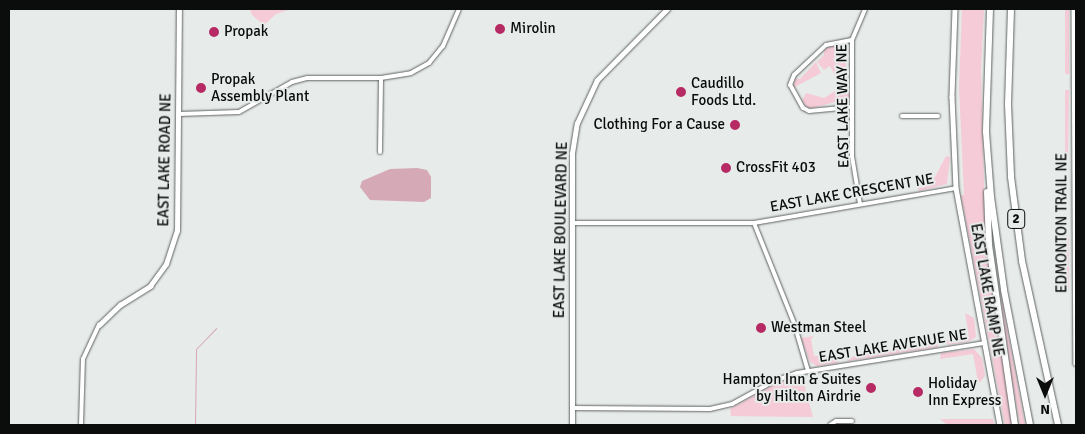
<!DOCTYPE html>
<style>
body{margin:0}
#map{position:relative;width:1085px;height:434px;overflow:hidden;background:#e7ebea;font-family:Signika,sans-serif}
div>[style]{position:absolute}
.green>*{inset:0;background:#f4cbd6}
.water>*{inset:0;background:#d5a9b5}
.stream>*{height:1px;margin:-0.5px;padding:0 0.5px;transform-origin:0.5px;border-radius:0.5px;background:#d5a9b5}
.roads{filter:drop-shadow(0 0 1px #5e6261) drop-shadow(0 0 1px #5e6261)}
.minor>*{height:4px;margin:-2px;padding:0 2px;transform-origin:2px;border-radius:2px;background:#fff}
.tertiary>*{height:4.5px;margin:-2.25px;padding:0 2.25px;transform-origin:2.25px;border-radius:2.25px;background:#fff}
.secondary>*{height:5px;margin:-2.5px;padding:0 2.5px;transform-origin:2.5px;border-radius:2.5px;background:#fff}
.motorway>*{height:6px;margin:-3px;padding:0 3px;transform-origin:3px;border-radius:3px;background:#fff}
.dots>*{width:14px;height:14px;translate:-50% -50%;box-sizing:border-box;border:2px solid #e7ebea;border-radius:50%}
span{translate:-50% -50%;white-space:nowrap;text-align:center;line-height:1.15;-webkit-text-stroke:4px #e7ebea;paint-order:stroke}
.shield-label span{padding:1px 4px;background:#e7ebea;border:1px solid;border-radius:4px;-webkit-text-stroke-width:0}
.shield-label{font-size:14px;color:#0b0c0c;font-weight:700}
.poi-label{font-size:15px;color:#0b0c0c}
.left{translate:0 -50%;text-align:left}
.right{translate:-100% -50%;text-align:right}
.street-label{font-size:15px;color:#0b0c0c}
.frame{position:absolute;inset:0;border:10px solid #0b0c0c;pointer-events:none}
.north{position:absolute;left:1020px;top:369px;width:50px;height:50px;-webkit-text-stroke:4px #e7ebea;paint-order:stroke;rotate:180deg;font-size:14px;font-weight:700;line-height:20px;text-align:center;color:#0b0c0c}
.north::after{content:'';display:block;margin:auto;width:18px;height:22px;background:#0b0c0c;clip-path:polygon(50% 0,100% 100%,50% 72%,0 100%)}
</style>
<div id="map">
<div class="green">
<i style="clip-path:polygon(250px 9px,291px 9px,276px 14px,264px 25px,252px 15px)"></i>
<i style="clip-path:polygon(962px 9px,984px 9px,981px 70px,985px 221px,1012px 425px,1005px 425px,961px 195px,964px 195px,959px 88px)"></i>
<i style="clip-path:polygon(1065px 9px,1069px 9px,1069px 74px,1065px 74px)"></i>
<i style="clip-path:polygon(842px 43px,850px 50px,846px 54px,846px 74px,836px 77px,830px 66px,824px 70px,817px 62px,824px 55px,824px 49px)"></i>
<i style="clip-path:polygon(816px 62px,821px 73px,793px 88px,795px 78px,800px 79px)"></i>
<i style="clip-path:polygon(840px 88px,846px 88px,850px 97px,843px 104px,839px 101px,809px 109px,802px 101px,806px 93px,824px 98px)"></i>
<i style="clip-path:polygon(1065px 90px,1069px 90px,1068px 159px,1065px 159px)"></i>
<i style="clip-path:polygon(946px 156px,950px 157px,947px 184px,919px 191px,918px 188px,935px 177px)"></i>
<i style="clip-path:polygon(1066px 234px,1069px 238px,1069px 289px,1062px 287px,1062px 235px)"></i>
<i style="clip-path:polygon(999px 285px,1025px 425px,1020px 425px,1010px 369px)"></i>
<i style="clip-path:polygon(965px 313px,974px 318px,976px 337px,967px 342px,948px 345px,946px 340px,969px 337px)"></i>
<i style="clip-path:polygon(814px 336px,811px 339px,814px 356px,818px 356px,819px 360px,838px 358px,838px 363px,817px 366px,810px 362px,801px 338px)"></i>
<i style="clip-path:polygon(937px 342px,938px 347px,848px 361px,845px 358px)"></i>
<i style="clip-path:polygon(974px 349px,982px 358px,985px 376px,980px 382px,978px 382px,973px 354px,940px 359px,941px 353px)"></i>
<i style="clip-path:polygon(802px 376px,813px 417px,731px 416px,730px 409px,774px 385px)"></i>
<i style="clip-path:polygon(940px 419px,993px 419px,994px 425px,947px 425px)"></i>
</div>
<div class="water">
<i style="clip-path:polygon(417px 168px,427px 170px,431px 177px,431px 198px,424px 202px,370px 200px,360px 187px,362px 181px,390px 169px)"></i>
</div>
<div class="stream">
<i style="left:195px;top:425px;width:76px;rotate:-89.2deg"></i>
<i style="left:196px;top:349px;width:29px;rotate:-46deg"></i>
</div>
<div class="roads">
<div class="minor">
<i style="left:852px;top:107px;width:43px;rotate:174.7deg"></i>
<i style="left:809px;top:111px;width:7px;rotate:-153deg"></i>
<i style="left:803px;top:108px;width:26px;rotate:-119deg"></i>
<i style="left:790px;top:85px;width:11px;rotate:-68deg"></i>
<i style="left:794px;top:75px;width:44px;rotate:-43.2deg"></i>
<i style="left:826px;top:45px;width:26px;rotate:-11deg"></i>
<i style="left:179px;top:114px;width:60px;rotate:-1.9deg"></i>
<i style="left:239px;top:112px;width:61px;rotate:-29.5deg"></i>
<i style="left:292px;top:82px;width:16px;rotate:-15deg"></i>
<i style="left:307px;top:78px;width:74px"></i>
<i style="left:381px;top:78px;width:30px;rotate:-9deg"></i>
<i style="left:411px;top:73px;width:21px;rotate:-29deg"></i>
<i style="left:429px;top:63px;width:22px;rotate:-51deg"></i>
<i style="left:443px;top:46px;width:40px;rotate:-66.6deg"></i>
<i style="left:902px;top:116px;width:36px"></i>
<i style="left:380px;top:152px;width:74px;rotate:-89.2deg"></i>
<i style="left:860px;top:204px;width:49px;rotate:-99.5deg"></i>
<i style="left:852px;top:156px;width:116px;rotate:-90deg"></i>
<i style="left:852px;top:40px;width:34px;rotate:-67deg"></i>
<i style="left:572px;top:223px;width:182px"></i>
<i style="left:754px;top:223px;width:205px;rotate:-9.8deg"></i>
<i style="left:754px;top:223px;width:108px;rotate:68.2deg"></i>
<i style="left:794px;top:323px;width:50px;rotate:73.7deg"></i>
<i style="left:572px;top:408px;width:138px;rotate:0.4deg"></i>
<i style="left:710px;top:409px;width:23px;rotate:-13deg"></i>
<i style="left:732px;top:404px;width:48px;rotate:-28.7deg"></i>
<i style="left:774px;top:381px;width:24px;rotate:-19deg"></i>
<i style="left:797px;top:373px;width:189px;rotate:-9.1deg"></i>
<i style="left:81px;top:425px;width:66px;rotate:-88.3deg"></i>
<i style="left:83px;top:359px;width:38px;rotate:-65deg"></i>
<i style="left:830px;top:425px;width:7px;rotate:-34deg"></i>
<i style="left:836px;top:421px;width:16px"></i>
</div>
<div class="tertiary">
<i style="left:955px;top:9px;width:88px;rotate:92deg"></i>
<i style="left:952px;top:97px;width:91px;rotate:87.5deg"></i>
<i style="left:956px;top:188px;width:241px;rotate:79.5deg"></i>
<i style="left:1074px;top:9px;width:354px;rotate:89.7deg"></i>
<i style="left:99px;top:325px;width:29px;rotate:-44deg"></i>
<i style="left:120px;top:305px;width:36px;rotate:-32deg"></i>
<i style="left:150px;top:286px;width:27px;rotate:-54deg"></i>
<i style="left:166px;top:264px;width:35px;rotate:-72deg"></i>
<i style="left:177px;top:231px;width:222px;rotate:-89.5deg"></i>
</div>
<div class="secondary">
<i style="left:572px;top:425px;width:272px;rotate:-90deg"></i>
<i style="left:572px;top:153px;width:30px;rotate:-81deg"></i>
<i style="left:577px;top:123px;width:47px;rotate:-65.1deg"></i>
<i style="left:597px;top:80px;width:100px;rotate:-45.4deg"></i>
</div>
<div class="motorway">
<i style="left:990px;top:9px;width:123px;rotate:91.9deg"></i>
<i style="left:986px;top:132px;width:65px;rotate:85.6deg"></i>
<i style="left:991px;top:197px;width:94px;rotate:82deg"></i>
<i style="left:1004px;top:290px;width:137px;rotate:79.1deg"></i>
<i style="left:1011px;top:9px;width:95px;rotate:91.8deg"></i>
<i style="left:1008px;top:104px;width:73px;rotate:87.6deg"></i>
<i style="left:1011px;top:177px;width:85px;rotate:82.5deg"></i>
<i style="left:1022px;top:261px;width:168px;rotate:77.6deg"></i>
<i style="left:987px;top:192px;width:53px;rotate:87.8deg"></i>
<i style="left:989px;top:245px;width:182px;rotate:81.8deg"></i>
</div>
</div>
<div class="dots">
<i style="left:500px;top:29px;background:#b72b64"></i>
<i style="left:214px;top:32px;background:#b72b64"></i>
<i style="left:201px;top:88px;background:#b72b64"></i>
<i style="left:681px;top:92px;background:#b72b64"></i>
<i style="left:735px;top:125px;background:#b72b64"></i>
<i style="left:726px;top:168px;background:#b72b64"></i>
<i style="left:761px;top:328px;background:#b72b64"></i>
<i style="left:871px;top:388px;background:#b72b64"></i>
<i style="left:918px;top:392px;background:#b72b64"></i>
</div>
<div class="shield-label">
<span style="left:1016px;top:219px">2</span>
</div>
<div class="poi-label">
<span class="left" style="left:510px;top:29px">Mirolin</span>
<span class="left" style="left:224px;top:32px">Propak</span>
<span class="left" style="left:211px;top:88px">Propak<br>Assembly Plant</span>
<span class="left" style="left:691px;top:92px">Caudillo<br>Foods Ltd.</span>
<span class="right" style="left:725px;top:125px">Clothing For a Cause</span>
<span class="left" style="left:736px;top:168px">CrossFit 403</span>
<span class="left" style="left:771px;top:328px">Westman Steel</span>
<span class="right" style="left:861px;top:388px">Hampton Inn &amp; Suites<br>by Hilton Airdrie</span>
<span class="left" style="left:928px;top:392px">Holiday<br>Inn Express</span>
</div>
<div class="street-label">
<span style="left:843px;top:106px;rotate:-91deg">EAST LAKE WAY NE</span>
<span style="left:165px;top:160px;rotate:-89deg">EAST LAKE ROAD NE</span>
<span style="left:852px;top:193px;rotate:-10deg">EAST LAKE CRESCENT NE</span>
<span style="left:1062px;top:223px;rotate:-90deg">EDMONTON TRAIL NE</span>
<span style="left:561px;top:230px;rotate:-89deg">EAST LAKE BOULEVARD NE</span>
<span style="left:987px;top:290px;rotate:80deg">EAST LAKE RAMP NE</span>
<span style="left:893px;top:346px;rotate:-9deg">EAST LAKE AVENUE NE</span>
</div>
<div class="frame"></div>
<div class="north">N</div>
</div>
